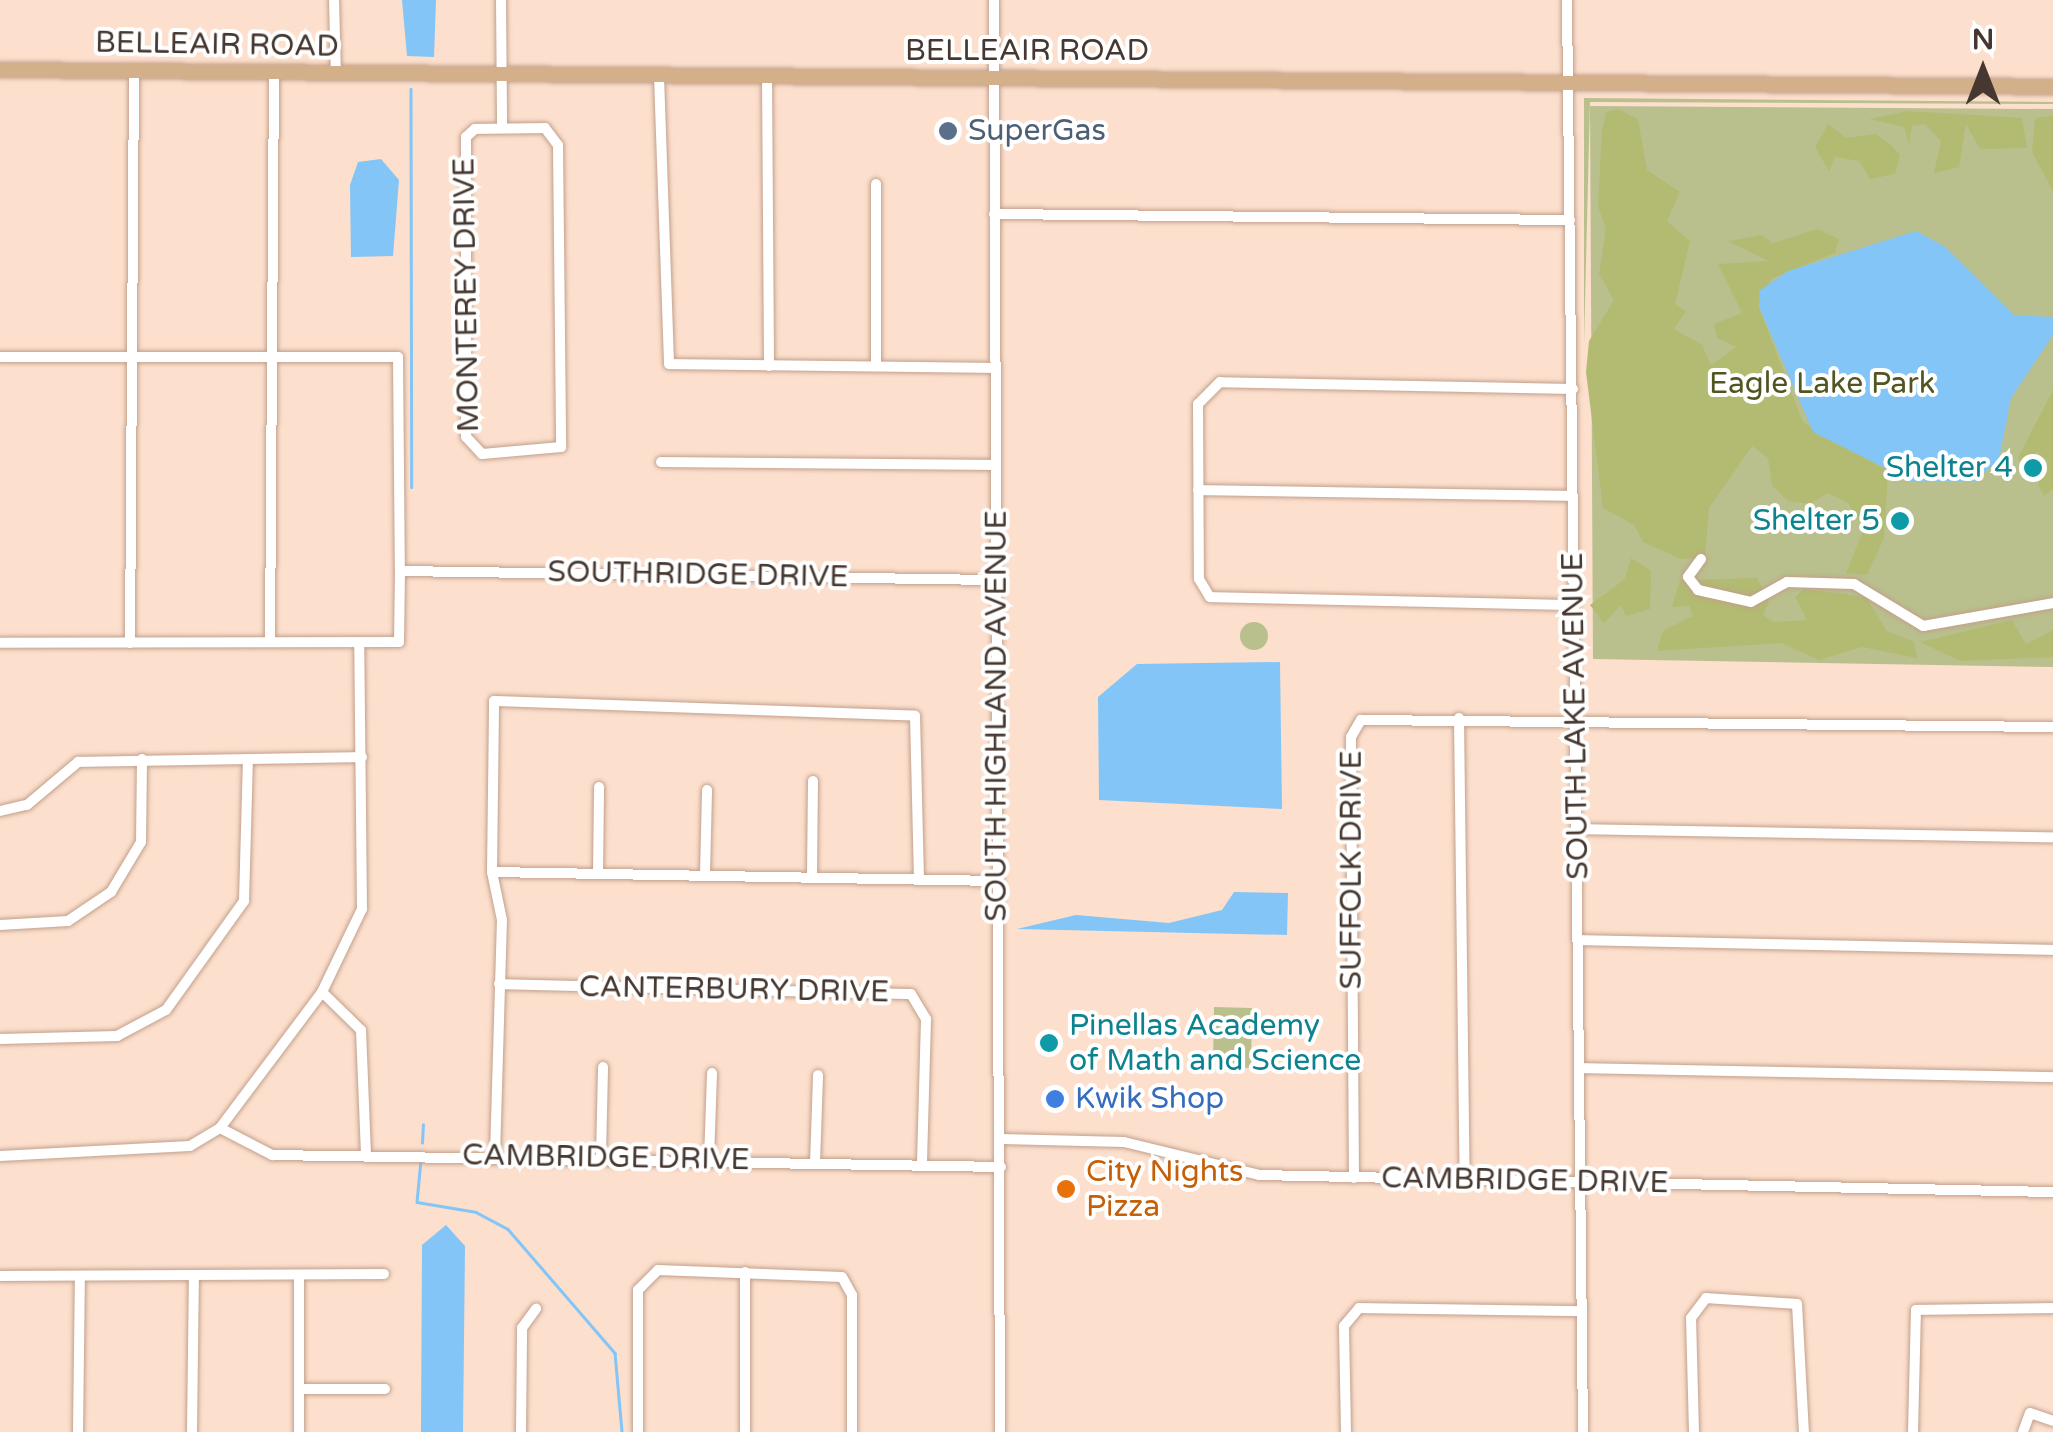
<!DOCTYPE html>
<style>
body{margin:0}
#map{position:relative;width:2053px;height:1432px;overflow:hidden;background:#fcdfcd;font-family:"Varela Round",sans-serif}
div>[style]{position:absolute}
.green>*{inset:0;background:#b9c08d}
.round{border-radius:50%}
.forest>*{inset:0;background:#b2bb71}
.water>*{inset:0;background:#83c5f6}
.stream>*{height:2.5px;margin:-1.25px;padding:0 1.25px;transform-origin:1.25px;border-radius:1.25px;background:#83c5f6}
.roads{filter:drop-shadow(0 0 2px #c2a08b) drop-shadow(0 0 2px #c2a08b)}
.minor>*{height:10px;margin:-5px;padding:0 5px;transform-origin:5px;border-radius:5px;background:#fff}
.major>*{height:14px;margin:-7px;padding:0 7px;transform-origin:7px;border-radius:7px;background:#d3b08a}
.dots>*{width:28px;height:28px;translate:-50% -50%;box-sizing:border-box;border:5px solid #fff;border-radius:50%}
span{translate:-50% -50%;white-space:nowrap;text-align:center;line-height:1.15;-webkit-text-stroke:8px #fff;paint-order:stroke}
.street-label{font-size:30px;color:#463830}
.service-label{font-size:30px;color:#4e5e75}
.left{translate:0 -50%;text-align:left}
.park-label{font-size:30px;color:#515620}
.culture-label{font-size:30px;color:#0d838f}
.right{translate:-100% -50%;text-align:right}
.shop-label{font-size:30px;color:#366cbe}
.food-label{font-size:30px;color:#c56008}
.north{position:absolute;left:1933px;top:20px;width:100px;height:100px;-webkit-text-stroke:8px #fff;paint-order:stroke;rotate:0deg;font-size:28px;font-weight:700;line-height:40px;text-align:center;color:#463830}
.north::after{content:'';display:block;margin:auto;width:35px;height:45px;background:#463830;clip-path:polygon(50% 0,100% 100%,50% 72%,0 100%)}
</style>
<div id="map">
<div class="green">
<i style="clip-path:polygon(1584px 98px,2053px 102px,2053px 104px,1590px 102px,1584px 344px)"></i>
<i style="clip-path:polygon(1590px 106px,2053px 109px,2053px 667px,1593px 659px)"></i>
<i class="round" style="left:1240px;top:622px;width:28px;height:28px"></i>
<i style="clip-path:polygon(1214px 1007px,1252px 1008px,1251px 1068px,1213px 1067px)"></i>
</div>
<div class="forest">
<i style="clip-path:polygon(1618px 109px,1638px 119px,1647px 170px,1680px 192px,1667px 221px,1690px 241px,1675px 304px,1686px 311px,1674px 329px,1702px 345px,1711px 365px,1736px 347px,1717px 338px,1714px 324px,1742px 313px,1718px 264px,1768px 261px,1728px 241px,1762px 235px,1773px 243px,1817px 229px,1839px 239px,1835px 253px,1771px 279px,1758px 305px,1803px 422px,1888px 471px,1884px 538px,1867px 575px,1846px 573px,1864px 529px,1848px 503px,1828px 493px,1810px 504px,1788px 501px,1772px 485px,1768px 458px,1752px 446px,1709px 508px,1705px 557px,1681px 559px,1643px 542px,1634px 525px,1603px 508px,1586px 372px,1589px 341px,1614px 300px,1599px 274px,1606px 228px,1598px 207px,1602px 130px,1606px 112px)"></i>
<i style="clip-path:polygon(1908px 111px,2022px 118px,2027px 148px,1980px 149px,1966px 124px,1959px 167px,1934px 173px,1941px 141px,1925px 124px,1912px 126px,1909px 143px,1904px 127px,1869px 119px)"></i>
<i style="clip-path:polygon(2053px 116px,2053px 191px,2032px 152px,2035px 118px)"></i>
<i style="clip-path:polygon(1828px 124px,1846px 138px,1876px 134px,1891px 145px,1900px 155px,1895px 174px,1870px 179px,1859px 161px,1835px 157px,1829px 171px,1815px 147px)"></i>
<i style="clip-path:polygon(2053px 390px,2053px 489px,2044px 496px,2038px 485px,2048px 461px,2037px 452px,2021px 465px,2018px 458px)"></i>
<i style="clip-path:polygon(1631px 558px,1651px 571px,1650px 609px,1626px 616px,1621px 605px,1604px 623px,1590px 605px,1625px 579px)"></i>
<i style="clip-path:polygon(1757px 578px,1769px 602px,1763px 615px,1774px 622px,1807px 620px,1795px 597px,1804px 589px,1866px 597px,1887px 631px,1914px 642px,1917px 658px,1862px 647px,1819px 660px,1781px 643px,1657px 651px,1663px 631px,1693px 616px,1689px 606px,1672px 607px,1680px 580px)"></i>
<i style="clip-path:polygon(2012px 620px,2026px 644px,2053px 630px,2053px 657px,1960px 661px,1920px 642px)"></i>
</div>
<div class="water">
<i style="clip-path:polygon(402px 0,436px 0,434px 57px,407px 56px)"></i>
<i style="clip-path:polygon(381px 159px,399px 180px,393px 256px,351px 257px,350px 185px,358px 162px)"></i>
<i style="clip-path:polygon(1916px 231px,1944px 246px,2014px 315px,2053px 317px,2053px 335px,2011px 398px,1999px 459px,1974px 482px,1913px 482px,1813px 432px,1760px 309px,1759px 291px,1788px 271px)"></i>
<i style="clip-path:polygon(1280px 662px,1282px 809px,1099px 800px,1098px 697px,1137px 664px)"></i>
<i style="clip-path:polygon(1234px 892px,1288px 893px,1287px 935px,1017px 929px,1076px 915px,1169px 923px,1222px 910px)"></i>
<i style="clip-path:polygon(446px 1225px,465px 1246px,463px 1432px,421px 1432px,422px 1245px)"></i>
</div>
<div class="stream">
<i style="left:411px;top:89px;width:398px;rotate:89.9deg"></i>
<i style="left:422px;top:1143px;width:18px;rotate:-87deg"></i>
<i style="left:421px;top:1160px;width:42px;rotate:95.4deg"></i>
<i style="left:417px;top:1202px;width:60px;rotate:9.6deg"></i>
<i style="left:476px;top:1212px;width:36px;rotate:28deg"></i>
<i style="left:508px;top:1229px;width:164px;rotate:49.2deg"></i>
<i style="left:615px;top:1353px;width:79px;rotate:84.9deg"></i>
</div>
<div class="roads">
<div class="minor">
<i style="left:334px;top:0;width:74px;rotate:88.5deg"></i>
<i style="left:501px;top:0;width:127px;rotate:89.5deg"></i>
<i style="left:994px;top:0;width:1432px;rotate:89.76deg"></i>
<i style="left:1567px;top:0;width:1432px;rotate:89.36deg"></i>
<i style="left:659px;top:76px;width:288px;rotate:88deg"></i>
<i style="left:669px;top:364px;width:326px;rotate:0.7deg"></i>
<i style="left:767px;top:76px;width:290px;rotate:89.6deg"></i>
<i style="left:545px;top:128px;width:21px;rotate:53deg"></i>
<i style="left:558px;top:145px;width:302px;rotate:89.4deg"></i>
<i style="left:561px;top:447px;width:79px;rotate:174.9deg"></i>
<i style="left:482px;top:454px;width:23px;rotate:-133deg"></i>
<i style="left:466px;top:437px;width:300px;rotate:-90deg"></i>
<i style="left:466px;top:137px;width:12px;rotate:-42deg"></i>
<i style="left:475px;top:129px;width:70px;rotate:-0.8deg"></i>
<i style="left:876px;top:184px;width:182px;rotate:90deg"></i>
<i style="left:994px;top:214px;width:576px;rotate:0.6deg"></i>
<i style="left:0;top:357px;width:398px"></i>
<i style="left:398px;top:357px;width:214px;rotate:89.5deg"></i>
<i style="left:400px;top:571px;width:71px;rotate:90.8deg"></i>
<i style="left:399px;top:642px;width:399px;rotate:179.9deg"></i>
<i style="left:1573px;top:389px;width:353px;rotate:-178.9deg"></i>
<i style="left:1220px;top:382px;width:31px;rotate:135deg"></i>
<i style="left:1198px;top:404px;width:175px;rotate:89.7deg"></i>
<i style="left:1199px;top:579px;width:21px;rotate:59deg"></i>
<i style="left:1210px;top:597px;width:364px;rotate:1.3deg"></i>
<i style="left:661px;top:462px;width:334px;rotate:0.5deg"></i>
<i style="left:1198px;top:490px;width:375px;rotate:0.9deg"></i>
<i style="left:1701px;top:559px;width:22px;rotate:126deg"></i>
<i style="left:1688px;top:577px;width:16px;rotate:52deg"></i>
<i style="left:1698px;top:590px;width:54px;rotate:12.8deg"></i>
<i style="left:1751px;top:602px;width:41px;rotate:-29.1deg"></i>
<i style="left:1787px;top:582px;width:67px;rotate:1.7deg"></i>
<i style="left:1854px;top:584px;width:81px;rotate:31.3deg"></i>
<i style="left:1923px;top:626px;width:132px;rotate:-10deg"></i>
<i style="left:400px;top:571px;width:596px;rotate:0.87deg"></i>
<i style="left:270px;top:642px;width:569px;rotate:-89.6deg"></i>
<i style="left:130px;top:643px;width:571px;rotate:-89.6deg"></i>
<i style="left:1459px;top:718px;width:462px;rotate:89.3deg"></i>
<i style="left:0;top:811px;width:28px;rotate:-13deg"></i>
<i style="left:27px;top:805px;width:67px;rotate:-40.1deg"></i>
<i style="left:78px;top:762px;width:284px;rotate:-1deg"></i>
<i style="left:1577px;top:829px;width:476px;rotate:1deg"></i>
<i style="left:492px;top:872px;width:506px;rotate:1.02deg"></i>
<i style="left:598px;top:874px;width:87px;rotate:-89.3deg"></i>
<i style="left:705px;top:874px;width:84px;rotate:-88.6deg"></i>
<i style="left:812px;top:876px;width:95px;rotate:-89.4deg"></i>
<i style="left:0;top:925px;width:68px;rotate:-3.4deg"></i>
<i style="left:68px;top:921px;width:52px;rotate:-34deg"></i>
<i style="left:111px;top:892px;width:58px;rotate:-59deg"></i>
<i style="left:141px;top:842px;width:83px;rotate:-89.3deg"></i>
<i style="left:1579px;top:940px;width:474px;rotate:1.2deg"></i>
<i style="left:499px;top:984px;width:412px;rotate:1.4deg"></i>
<i style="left:911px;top:994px;width:29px;rotate:59deg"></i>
<i style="left:926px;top:1019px;width:146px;rotate:91.6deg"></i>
<i style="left:322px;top:992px;width:54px;rotate:44.3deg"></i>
<i style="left:361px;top:1030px;width:123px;rotate:87.7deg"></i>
<i style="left:0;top:1039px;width:117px;rotate:-1.5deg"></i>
<i style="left:117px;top:1036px;width:55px;rotate:-28deg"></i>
<i style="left:166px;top:1010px;width:134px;rotate:-54.4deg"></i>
<i style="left:244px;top:901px;width:142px;rotate:-88.4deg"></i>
<i style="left:1580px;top:1068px;width:473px;rotate:1.1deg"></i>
<i style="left:220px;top:1128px;width:59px;rotate:27.4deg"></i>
<i style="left:272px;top:1155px;width:729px;rotate:0.94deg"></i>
<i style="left:1001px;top:1139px;width:123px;rotate:1.4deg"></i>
<i style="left:1124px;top:1142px;width:139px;rotate:13.7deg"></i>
<i style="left:1259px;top:1175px;width:794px;rotate:1.23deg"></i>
<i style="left:495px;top:1155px;width:235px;rotate:-88.3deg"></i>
<i style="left:502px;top:920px;width:49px;rotate:-101.8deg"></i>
<i style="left:492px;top:872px;width:171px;rotate:-89.3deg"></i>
<i style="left:494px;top:701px;width:421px;rotate:2deg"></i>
<i style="left:915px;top:716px;width:163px;rotate:88.6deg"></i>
<i style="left:0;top:1156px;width:190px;rotate:-3deg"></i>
<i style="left:190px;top:1146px;width:35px;rotate:-31deg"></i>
<i style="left:220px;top:1128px;width:170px;rotate:-53.1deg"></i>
<i style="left:322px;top:992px;width:92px;rotate:-64.3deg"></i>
<i style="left:362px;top:909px;width:266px;rotate:-90.6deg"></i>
<i style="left:601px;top:1157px;width:90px;rotate:-88.7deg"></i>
<i style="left:709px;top:1160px;width:87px;rotate:-88deg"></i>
<i style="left:815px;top:1163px;width:88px;rotate:-88deg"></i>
<i style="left:1354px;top:1178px;width:441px;rotate:-90.4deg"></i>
<i style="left:1351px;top:737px;width:20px;rotate:-60deg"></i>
<i style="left:1361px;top:720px;width:692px;rotate:0.58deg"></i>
<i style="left:0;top:1276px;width:384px;rotate:-0.3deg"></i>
<i style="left:299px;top:1389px;width:86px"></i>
<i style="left:78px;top:1432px;width:156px;rotate:-89.3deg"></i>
<i style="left:192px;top:1432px;width:156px;rotate:-89.3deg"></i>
<i style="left:299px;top:1432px;width:157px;rotate:-90deg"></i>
<i style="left:521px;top:1432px;width:104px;rotate:-89.4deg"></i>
<i style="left:522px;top:1328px;width:24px;rotate:-54deg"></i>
<i style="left:638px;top:1432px;width:142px;rotate:-90deg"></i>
<i style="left:638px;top:1290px;width:28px;rotate:-45deg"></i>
<i style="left:658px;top:1270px;width:184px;rotate:2.2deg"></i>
<i style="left:842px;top:1277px;width:21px;rotate:61deg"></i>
<i style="left:852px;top:1295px;width:137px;rotate:90deg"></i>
<i style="left:745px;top:1432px;width:160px;rotate:-90deg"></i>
<i style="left:1346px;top:1432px;width:106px;rotate:-91.1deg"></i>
<i style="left:1344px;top:1326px;width:23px;rotate:-50deg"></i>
<i style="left:1359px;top:1308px;width:223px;rotate:0.8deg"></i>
<i style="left:1694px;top:1432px;width:114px;rotate:-91.5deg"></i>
<i style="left:1691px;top:1318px;width:25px;rotate:-53deg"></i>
<i style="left:1706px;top:1298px;width:91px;rotate:3.8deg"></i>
<i style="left:1797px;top:1304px;width:128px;rotate:86.9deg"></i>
<i style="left:1913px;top:1432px;width:122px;rotate:-88.6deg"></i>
<i style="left:1916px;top:1310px;width:137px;rotate:-0.8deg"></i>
<i style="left:2023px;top:1432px;width:20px;rotate:-70deg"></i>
<i style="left:2030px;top:1413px;width:24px;rotate:19deg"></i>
</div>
<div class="major">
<i style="left:0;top:70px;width:2053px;rotate:0.47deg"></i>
</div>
</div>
<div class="dots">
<i style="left:948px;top:131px;background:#5c6f8a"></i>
<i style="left:2033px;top:468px;background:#0f9aa8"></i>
<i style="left:1900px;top:521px;background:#0f9aa8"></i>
<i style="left:1049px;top:1043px;background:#0f9aa8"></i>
<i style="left:1055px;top:1099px;background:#3f7fe0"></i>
<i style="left:1066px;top:1189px;background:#e8710a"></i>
</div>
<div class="street-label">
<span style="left:217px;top:45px;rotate:1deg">BELLEAIR ROAD</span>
<span style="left:1027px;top:51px">BELLEAIR ROAD</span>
<span style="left:467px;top:295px;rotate:-91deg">MONTEREY DRIVE</span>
<span style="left:698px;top:575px;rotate:1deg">SOUTHRIDGE DRIVE</span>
<span style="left:997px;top:716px;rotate:-90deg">SOUTH HIGHLAND AVENUE</span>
<span style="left:1576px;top:716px;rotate:-91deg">SOUTH LAKE AVENUE</span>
<span style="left:1352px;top:870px;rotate:-90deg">SUFFOLK DRIVE</span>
<span style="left:734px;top:990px;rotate:1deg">CANTERBURY DRIVE</span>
<span style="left:606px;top:1158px;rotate:1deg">CAMBRIDGE DRIVE</span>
<span style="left:1525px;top:1181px;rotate:1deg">CAMBRIDGE DRIVE</span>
</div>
<div class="service-label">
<span class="left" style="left:968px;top:131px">SuperGas</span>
</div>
<div class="park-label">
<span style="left:1822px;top:384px">Eagle Lake Park</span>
</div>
<div class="culture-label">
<span class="right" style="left:2013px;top:468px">Shelter 4</span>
<span class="right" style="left:1880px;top:521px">Shelter 5</span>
<span class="left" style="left:1069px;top:1043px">Pinellas Academy<br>of Math and Science</span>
</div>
<div class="shop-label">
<span class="left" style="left:1075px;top:1099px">Kwik Shop</span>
</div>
<div class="food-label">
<span class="left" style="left:1086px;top:1189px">City Nights<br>Pizza</span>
</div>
<div class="north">N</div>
</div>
